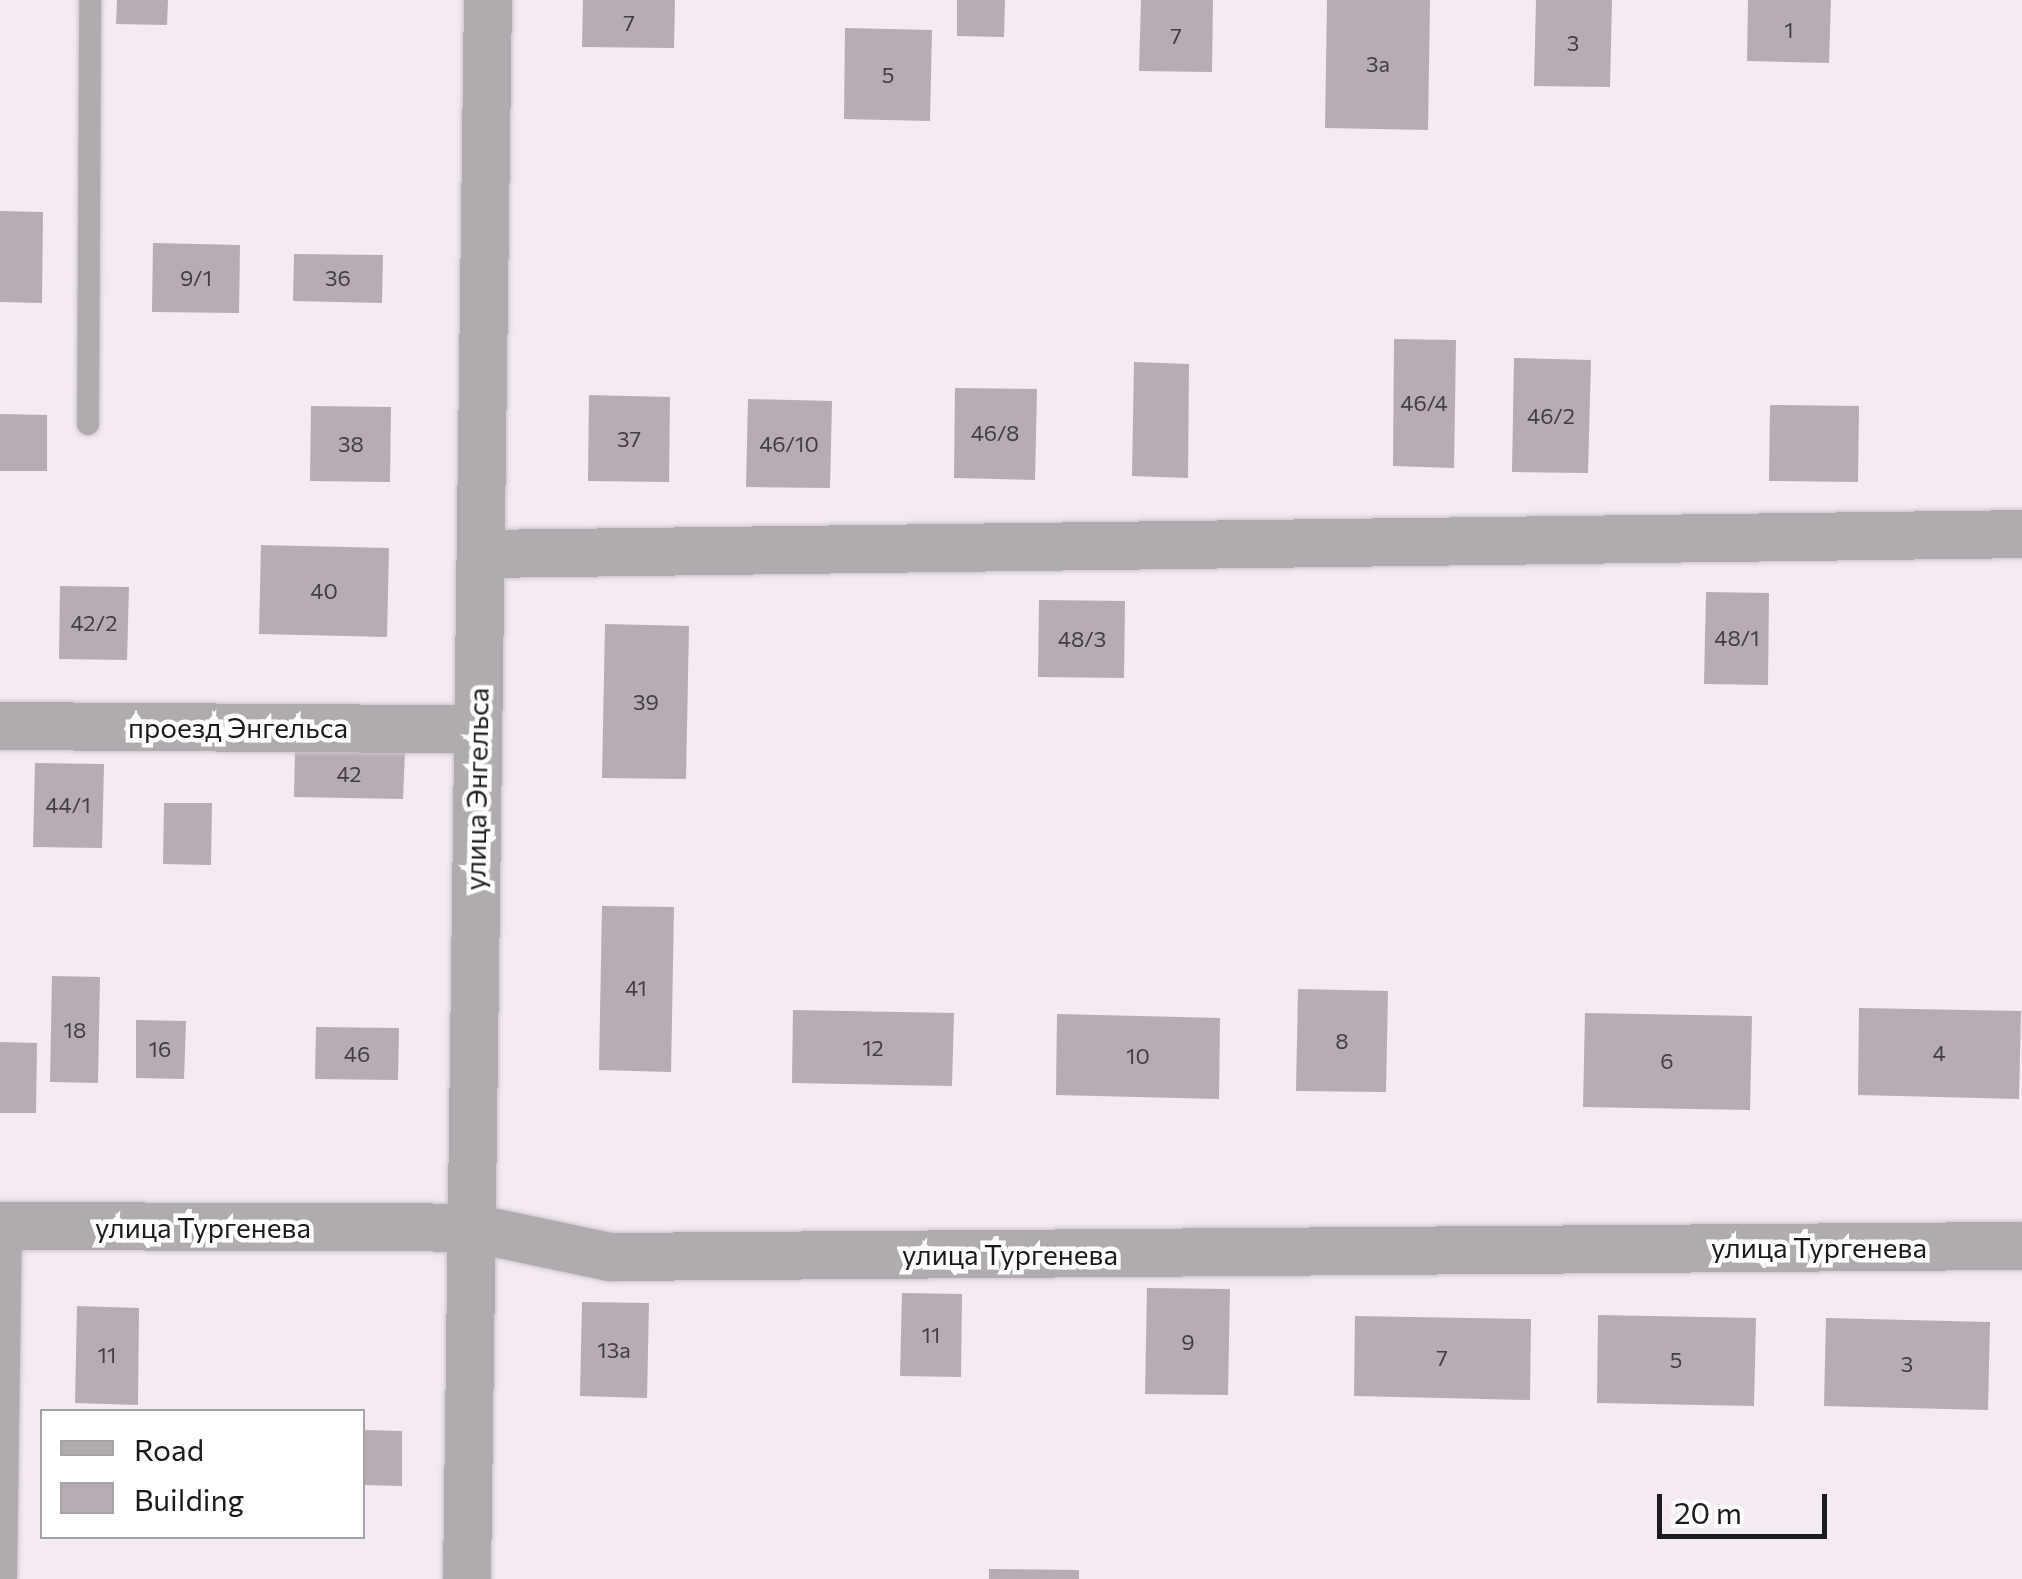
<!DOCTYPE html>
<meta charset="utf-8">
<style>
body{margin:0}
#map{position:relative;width:2022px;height:1579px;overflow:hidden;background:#f4eaf3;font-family:Commissioner,sans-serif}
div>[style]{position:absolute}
.building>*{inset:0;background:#b5acb4}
.roads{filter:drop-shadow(0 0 2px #cdc5cc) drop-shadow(0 0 2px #cdc5cc)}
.service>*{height:22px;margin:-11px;padding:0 11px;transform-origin:11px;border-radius:11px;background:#afabaf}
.minor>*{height:48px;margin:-24px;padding:0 24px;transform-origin:24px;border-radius:24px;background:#afabaf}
span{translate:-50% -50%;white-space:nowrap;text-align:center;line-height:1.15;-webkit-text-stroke:9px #fff;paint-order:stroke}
.number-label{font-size:22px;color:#433e43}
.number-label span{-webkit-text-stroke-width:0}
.street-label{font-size:28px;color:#1d1a1d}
.legend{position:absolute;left:40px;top:1409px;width:325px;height:130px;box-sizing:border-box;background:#fff;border:2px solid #a5a3a5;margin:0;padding:12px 18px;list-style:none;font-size:30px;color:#1d1a1d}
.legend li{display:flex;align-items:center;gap:20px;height:50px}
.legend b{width:50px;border:2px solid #a5a3a5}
.scale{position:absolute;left:1657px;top:1494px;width:170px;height:45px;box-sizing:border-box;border:5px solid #1d1a1d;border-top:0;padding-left:12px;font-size:30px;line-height:35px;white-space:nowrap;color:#1d1a1d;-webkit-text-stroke:8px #fff;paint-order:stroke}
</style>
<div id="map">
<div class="building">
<i style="clip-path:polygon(117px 0,168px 0,167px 25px,116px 24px)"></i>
<i style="clip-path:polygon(583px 0,675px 0,674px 48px,582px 47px)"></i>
<i style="clip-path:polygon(957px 0,1005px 0,1004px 37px,957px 36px)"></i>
<i style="clip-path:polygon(1141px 0,1213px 0,1212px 72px,1139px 71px)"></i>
<i style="clip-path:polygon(1327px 0,1430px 0,1428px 130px,1325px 128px)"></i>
<i style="clip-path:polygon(1536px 0,1612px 0,1610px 87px,1534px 86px)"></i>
<i style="clip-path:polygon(1748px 0,1831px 0,1829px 63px,1747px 61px)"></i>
<i style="clip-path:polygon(845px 28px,932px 30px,930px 121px,844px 119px)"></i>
<i style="clip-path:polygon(0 211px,43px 212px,42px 303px,0 302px)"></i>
<i style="clip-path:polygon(153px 243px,240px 245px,239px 313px,152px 312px)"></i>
<i style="clip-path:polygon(294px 254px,383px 255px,382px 303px,293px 301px)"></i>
<i style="clip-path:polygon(1394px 339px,1456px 340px,1454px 468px,1393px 466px)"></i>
<i style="clip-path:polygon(1514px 358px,1591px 360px,1588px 473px,1512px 472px)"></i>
<i style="clip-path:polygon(1134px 362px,1189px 364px,1188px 478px,1132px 476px)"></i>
<i style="clip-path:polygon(955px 388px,1037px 389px,1035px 480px,954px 478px)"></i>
<i style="clip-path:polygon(589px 395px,670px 397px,669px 482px,588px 481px)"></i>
<i style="clip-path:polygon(748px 399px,832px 401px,830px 488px,746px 487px)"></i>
<i style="clip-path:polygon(1770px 405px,1859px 406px,1858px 482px,1769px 481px)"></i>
<i style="clip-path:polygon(311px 406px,391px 407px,390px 482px,310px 481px)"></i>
<i style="clip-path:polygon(0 414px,47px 415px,47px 471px,0 471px)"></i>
<i style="clip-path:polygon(261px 545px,389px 548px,387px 637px,259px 634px)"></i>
<i style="clip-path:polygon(60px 586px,129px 587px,127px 660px,59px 659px)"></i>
<i style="clip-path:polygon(1706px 592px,1769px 593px,1768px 685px,1704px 684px)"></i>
<i style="clip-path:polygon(1039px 600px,1125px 601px,1124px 678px,1038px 677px)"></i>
<i style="clip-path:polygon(605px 624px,689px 626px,686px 779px,602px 778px)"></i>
<i style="clip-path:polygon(295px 748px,405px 751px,403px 799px,294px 797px)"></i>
<i style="clip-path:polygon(35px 763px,104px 764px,102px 848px,33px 847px)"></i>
<i style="clip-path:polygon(164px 803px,212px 803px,211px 865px,163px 864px)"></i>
<i style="clip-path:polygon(602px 906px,674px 907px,671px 1072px,599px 1070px)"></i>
<i style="clip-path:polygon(52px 976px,100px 977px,98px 1083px,50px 1082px)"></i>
<i style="clip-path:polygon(1298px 989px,1388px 991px,1386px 1092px,1296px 1091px)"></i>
<i style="clip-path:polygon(1859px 1008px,2021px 1011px,2019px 1099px,1858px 1095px)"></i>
<i style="clip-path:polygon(793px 1010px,954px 1013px,952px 1086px,792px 1083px)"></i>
<i style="clip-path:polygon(1585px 1013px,1752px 1016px,1750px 1110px,1583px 1107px)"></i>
<i style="clip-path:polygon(1057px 1014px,1220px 1018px,1219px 1099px,1056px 1095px)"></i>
<i style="clip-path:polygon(136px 1020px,186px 1021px,184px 1079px,136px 1078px)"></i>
<i style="clip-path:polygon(316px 1027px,399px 1028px,398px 1080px,315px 1079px)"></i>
<i style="clip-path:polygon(0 1042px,37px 1043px,36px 1113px,0 1113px)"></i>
<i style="clip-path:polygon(1147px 1288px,1230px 1289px,1228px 1395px,1145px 1394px)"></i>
<i style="clip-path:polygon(902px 1293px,962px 1294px,961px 1377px,900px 1376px)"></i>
<i style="clip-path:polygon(582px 1302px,649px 1303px,647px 1398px,580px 1396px)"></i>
<i style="clip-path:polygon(77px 1306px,139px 1308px,138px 1405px,75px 1403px)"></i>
<i style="clip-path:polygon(1598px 1315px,1756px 1318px,1754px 1406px,1597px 1403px)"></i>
<i style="clip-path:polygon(1355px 1316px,1531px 1319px,1530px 1400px,1354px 1396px)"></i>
<i style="clip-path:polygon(1826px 1318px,1990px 1322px,1988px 1410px,1824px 1406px)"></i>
<i style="clip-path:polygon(362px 1430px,402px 1431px,402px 1486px,362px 1485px)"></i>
<i style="clip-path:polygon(989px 1569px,1079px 1570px,1079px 1579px,989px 1579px)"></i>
</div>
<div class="roads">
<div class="service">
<i style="left:88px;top:424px;width:424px;rotate:-89.7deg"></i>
<i style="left:6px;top:1579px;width:352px;rotate:-89.2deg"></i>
</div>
<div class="minor">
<i style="left:482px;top:554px;width:1540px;rotate:-0.74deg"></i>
<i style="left:0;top:726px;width:476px;rotate:0.4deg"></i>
<i style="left:0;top:1226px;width:472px;rotate:0.2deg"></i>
<i style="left:472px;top:1228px;width:141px;rotate:11.9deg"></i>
<i style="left:610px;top:1257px;width:1412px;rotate:-0.45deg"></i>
<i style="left:467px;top:1579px;width:1579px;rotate:-89.24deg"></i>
</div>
</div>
<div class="number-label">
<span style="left:629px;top:23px">7</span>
<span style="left:1789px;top:30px">1</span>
<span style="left:1176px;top:36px">7</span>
<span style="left:1573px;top:43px">3</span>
<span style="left:1378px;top:64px">3а</span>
<span style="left:888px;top:75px">5</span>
<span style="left:196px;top:278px">9/1</span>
<span style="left:338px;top:278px">36</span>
<span style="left:1424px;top:403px">46/4</span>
<span style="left:1551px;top:416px">46/2</span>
<span style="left:995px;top:433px">46/8</span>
<span style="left:629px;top:439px">37</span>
<span style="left:351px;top:444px">38</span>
<span style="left:789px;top:444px">46/10</span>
<span style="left:324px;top:591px">40</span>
<span style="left:94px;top:623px">42/2</span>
<span style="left:1737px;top:638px">48/1</span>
<span style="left:1082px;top:639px">48/3</span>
<span style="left:646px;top:702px">39</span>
<span style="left:349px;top:774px">42</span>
<span style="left:68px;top:805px">44/1</span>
<span style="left:636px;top:988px">41</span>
<span style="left:75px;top:1030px">18</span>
<span style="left:1342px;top:1041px">8</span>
<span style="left:873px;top:1048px">12</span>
<span style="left:160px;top:1049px">16</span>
<span style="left:1939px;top:1053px">4</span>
<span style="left:357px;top:1054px">46</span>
<span style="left:1138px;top:1056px">10</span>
<span style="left:1667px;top:1061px">6</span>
<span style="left:931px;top:1335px">11</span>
<span style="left:1188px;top:1342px">9</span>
<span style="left:614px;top:1350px">13а</span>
<span style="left:107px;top:1355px">11</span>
<span style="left:1442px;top:1358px">7</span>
<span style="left:1676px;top:1360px">5</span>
<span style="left:1907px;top:1364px">3</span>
</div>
<div class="street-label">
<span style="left:238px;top:727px">проезд Энгельса</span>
<span style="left:476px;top:789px;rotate:-89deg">улица Энгельса</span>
<span style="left:203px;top:1227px">улица Тургенева</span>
<span style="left:1819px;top:1247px">улица Тургенева</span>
<span style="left:1010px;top:1254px">улица Тургенева</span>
</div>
<ul class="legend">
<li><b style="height:12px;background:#afabaf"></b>Road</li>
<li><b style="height:28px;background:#b5acb4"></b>Building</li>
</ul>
<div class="scale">20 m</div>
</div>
